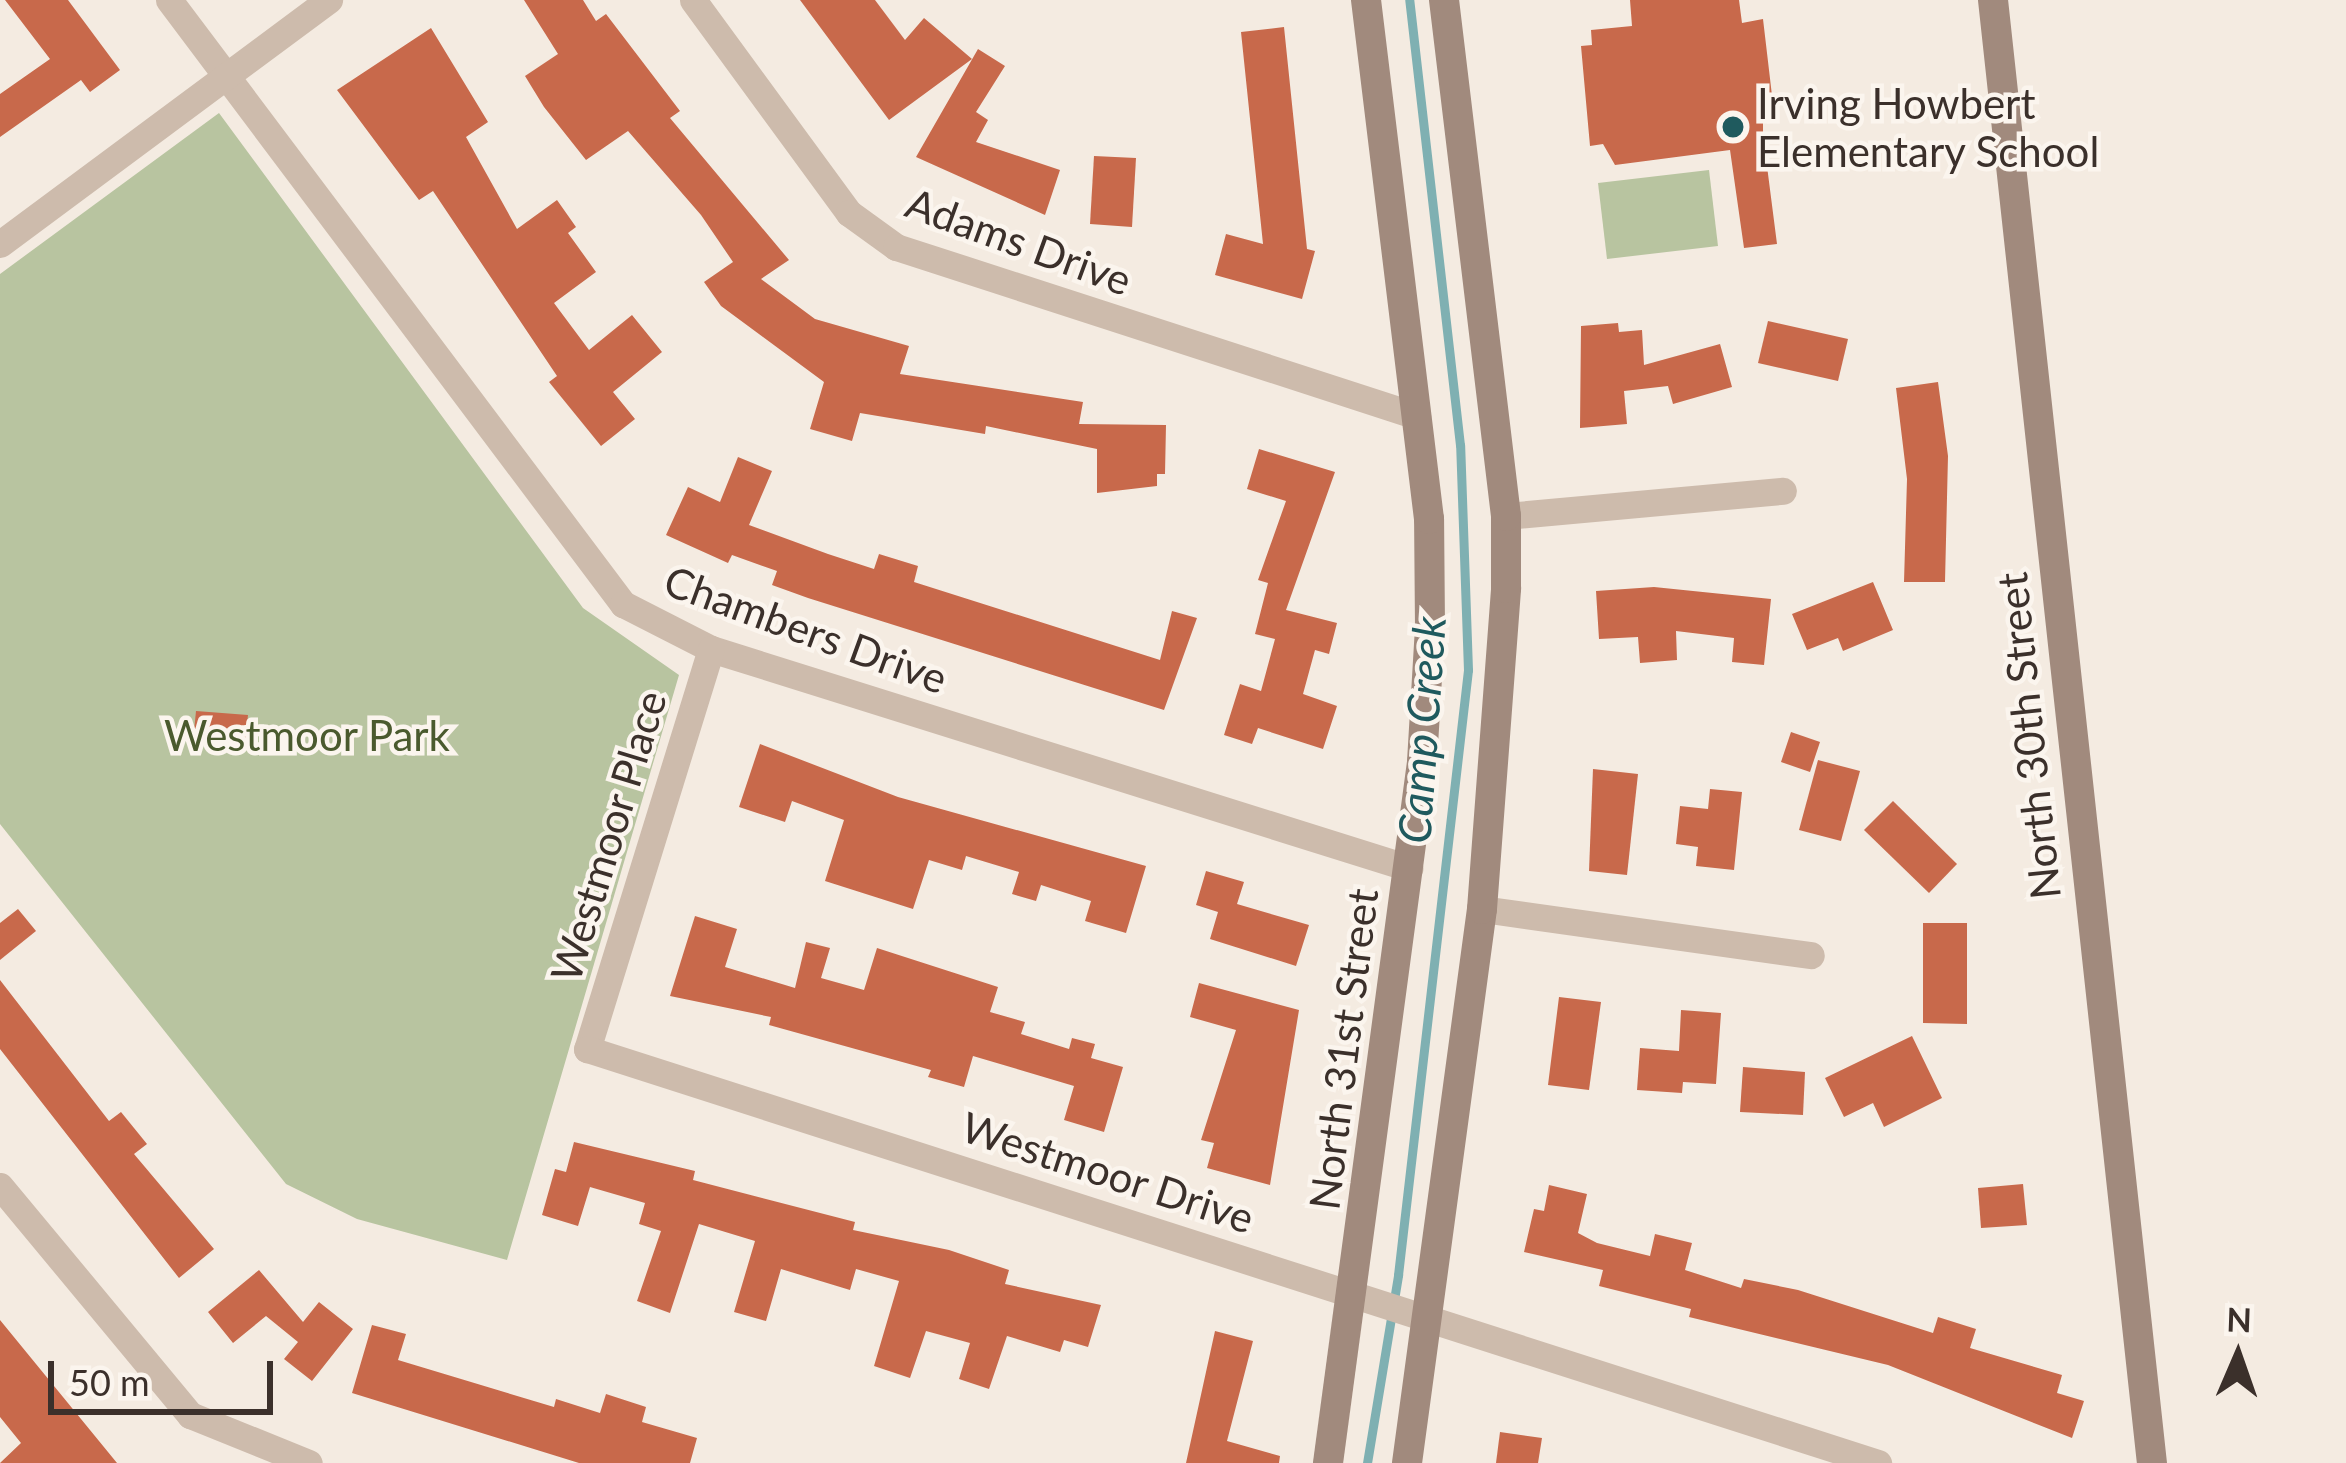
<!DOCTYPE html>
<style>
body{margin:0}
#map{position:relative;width:2346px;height:1463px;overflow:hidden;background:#f4ebe1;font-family:Lato,sans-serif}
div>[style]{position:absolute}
.green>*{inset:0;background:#b8c4a0}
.stream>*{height:9px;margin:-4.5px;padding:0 4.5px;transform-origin:4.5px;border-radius:4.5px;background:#7fb0b2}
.building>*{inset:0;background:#c8694b}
.street>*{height:27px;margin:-13.5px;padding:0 13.5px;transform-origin:13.5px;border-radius:13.5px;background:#cdbbac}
.secondary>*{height:30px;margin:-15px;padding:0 15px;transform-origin:15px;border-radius:15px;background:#a18a7d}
.dots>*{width:33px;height:33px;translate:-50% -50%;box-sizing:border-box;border:6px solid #fbf5ee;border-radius:50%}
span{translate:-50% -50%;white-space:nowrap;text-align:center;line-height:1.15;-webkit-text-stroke:9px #fbf5ee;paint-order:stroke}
.poi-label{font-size:42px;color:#3b302b}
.left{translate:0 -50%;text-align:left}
.street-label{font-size:42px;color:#3b302b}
.park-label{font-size:42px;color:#4a5a2e}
.water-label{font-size:45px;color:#1f5a5e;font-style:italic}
.north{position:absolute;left:2178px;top:1295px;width:120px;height:120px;-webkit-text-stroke:9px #fbf5ee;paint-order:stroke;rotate:2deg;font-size:33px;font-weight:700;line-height:48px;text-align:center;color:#3b302b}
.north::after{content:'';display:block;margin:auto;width:42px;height:54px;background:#3b302b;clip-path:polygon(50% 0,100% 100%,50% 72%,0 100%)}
.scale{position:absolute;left:48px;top:1361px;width:225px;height:54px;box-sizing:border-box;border:6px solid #3b302b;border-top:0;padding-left:15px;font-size:36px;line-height:42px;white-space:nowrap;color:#3b302b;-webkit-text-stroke:9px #fbf5ee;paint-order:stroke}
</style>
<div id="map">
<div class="green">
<i style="clip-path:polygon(219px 113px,583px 608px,679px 675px,507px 1260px,357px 1219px,286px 1184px,0 824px,0 274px)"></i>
<i style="clip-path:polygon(1709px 170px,1718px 246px,1607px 259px,1598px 183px)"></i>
</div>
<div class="stream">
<i style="left:1367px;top:1463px;width:191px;rotate:-80.6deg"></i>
<i style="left:1398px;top:1275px;width:609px;rotate:-83.4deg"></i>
<i style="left:1468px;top:670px;width:225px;rotate:-92deg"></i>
<i style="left:1460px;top:445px;width:448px;rotate:-96.5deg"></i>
</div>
<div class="building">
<i style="clip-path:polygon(5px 0,68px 0,120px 70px,90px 92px,81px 80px,0 137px,0 94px,50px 59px)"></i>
<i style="clip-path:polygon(524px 0,583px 0,596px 21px,606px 14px,680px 111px,670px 118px,789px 260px,761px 279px,815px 319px,909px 346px,900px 374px,1083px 402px,1079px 424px,1166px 425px,1165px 474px,1157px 474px,1157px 486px,1097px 493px,1097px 449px,986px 426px,985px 434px,860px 413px,852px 441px,810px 429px,824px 382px,721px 306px,704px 282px,733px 262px,701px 215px,628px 131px,586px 160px,544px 107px,525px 76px,558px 54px)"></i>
<i style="clip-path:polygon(800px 0,875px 0,905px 40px,924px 18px,972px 59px,889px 120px)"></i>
<i style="clip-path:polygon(1630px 0,1739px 0,1742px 23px,1763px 19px,1775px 121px,1763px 122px,1763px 135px,1777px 244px,1744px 248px,1730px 150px,1615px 165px,1603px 144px,1590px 146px,1581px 46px,1592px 45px,1591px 30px,1632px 26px)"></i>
<i style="clip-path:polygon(1284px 27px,1307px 249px,1315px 251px,1302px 299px,1215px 275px,1226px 234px,1263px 244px,1241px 32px)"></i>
<i style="clip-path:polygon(431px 28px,488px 122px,466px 137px,517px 229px,557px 200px,576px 227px,568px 233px,596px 272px,554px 303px,589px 350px,632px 315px,662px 352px,613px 392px,635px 419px,601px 446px,549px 382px,557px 376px,433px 191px,419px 200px,337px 90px)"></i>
<i style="clip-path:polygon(978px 49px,1005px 66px,976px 112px,988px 120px,976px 142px,1060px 170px,1045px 215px,916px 157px)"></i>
<i style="clip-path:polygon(1094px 156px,1136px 158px,1132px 227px,1090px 224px)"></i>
<i style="clip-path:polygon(1768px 321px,1848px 339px,1838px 381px,1758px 363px)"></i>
<i style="clip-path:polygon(1618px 323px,1619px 332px,1642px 330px,1644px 365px,1720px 344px,1732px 387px,1673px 404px,1668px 386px,1624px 391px,1627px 424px,1580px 428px,1581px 326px)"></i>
<i style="clip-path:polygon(1938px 382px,1948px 456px,1945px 582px,1904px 582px,1907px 479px,1896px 388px)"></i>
<i style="clip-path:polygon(1259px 449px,1335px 472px,1286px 610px,1337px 623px,1329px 654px,1315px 650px,1303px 694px,1337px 706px,1323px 749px,1258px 728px,1252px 744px,1224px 735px,1240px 684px,1261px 691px,1275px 639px,1255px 634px,1268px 583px,1258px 580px,1286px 501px,1247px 489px)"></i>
<i style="clip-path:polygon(738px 457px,772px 471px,749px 525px,828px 554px,874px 569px,879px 554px,918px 566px,914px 582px,1160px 660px,1172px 611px,1197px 618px,1164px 710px,808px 598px,772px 585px,777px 571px,732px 555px,728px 563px,666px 535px,688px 487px,720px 502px)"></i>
<i style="clip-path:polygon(1873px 582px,1893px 630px,1843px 651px,1838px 638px,1807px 650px,1792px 614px)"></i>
<i style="clip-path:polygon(1654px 587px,1771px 599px,1764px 665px,1732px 662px,1734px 638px,1676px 631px,1677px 660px,1640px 663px,1638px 637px,1599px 639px,1596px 591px)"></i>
<i style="clip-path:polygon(196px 711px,248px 715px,245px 746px,193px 741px)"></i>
<i style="clip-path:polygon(1791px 732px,1820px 742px,1810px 772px,1781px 762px)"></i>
<i style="clip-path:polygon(760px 744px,898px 797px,1146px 866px,1126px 933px,1085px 921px,1091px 901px,1041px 885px,1036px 901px,1012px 894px,1019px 872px,966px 856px,962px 870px,929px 860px,913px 909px,825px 881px,844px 820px,792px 801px,785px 822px,739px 807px)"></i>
<i style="clip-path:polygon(1818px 760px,1860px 771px,1841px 841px,1799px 830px)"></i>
<i style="clip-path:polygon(1593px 769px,1638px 774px,1627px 875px,1589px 871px)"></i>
<i style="clip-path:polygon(1710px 789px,1742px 792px,1734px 870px,1696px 866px,1698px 847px,1676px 844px,1680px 806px,1708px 809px)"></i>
<i style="clip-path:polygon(1893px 801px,1957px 864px,1929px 893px,1864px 830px)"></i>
<i style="clip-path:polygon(1206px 871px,1244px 882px,1237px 904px,1309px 925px,1296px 966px,1210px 939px,1218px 912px,1196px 905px)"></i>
<i style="clip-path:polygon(18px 909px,36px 931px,0 960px,0 923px)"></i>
<i style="clip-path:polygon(695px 916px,737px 929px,725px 967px,795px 988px,806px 942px,830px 948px,821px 978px,864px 990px,877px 948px,998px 987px,990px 1012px,1025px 1022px,1021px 1034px,1069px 1049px,1072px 1038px,1095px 1044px,1091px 1058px,1123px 1067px,1104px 1132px,1064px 1120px,1074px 1086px,973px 1056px,964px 1087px,928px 1077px,931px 1070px,769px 1025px,771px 1017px,670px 996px)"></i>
<i style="clip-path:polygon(1923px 923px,1967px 923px,1967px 1024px,1923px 1023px)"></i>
<i style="clip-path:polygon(0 980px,109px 1121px,121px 1112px,147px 1144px,134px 1154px,214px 1249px,179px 1278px,0 1049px)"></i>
<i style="clip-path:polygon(1199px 983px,1299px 1010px,1270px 1185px,1207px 1168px,1214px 1143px,1201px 1140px,1236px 1030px,1190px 1017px)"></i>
<i style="clip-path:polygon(1559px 997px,1601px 1002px,1589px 1090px,1548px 1085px)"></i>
<i style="clip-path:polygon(1681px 1010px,1721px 1013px,1716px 1084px,1683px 1082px,1682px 1093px,1637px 1090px,1640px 1048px,1679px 1051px)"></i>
<i style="clip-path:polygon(1912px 1036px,1942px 1098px,1884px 1127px,1873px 1103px,1844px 1117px,1825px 1078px)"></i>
<i style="clip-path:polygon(1743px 1067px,1805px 1072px,1803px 1115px,1740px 1112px)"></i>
<i style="clip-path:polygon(574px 1142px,695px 1171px,693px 1180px,855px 1222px,853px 1230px,949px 1250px,1009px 1270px,1005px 1284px,1101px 1305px,1088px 1347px,1064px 1340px,1060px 1352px,1007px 1336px,989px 1389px,959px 1379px,970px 1343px,926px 1331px,910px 1378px,874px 1366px,899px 1281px,856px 1269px,850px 1290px,781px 1269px,766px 1321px,734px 1312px,755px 1241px,699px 1224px,670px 1313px,637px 1301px,661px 1231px,639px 1224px,645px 1203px,590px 1187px,578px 1226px,542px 1215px,555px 1169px,566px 1172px)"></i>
<i style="clip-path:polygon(2023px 1184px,2027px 1225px,1981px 1228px,1978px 1188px)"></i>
<i style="clip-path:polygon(1549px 1185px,1587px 1194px,1578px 1233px,1597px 1243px,1650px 1256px,1655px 1234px,1692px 1243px,1685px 1270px,1741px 1288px,1744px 1279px,1798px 1290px,1933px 1333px,1938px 1317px,1976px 1329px,1970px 1348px,2062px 1375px,2057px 1393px,2084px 1401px,2072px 1438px,1888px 1365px,1689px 1317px,1691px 1309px,1599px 1286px,1603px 1270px,1524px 1252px,1534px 1209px,1544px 1211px)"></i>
<i style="clip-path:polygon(259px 1270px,303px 1322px,319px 1302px,353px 1329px,312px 1381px,284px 1359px,298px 1342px,266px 1316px,233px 1343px,208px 1312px)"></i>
<i style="clip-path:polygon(0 1320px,117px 1463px,0 1463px,21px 1443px,0 1417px)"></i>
<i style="clip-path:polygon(372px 1325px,406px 1334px,398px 1360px,554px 1407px,556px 1399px,600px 1413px,606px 1394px,646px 1407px,642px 1422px,697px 1438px,690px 1463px,579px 1463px,352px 1393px)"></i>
<i style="clip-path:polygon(1215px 1331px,1253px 1341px,1227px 1441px,1280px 1456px,1279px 1463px,1186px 1463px)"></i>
<i style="clip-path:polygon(1500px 1432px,1542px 1438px,1538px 1463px,1496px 1463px)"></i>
</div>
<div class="street">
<i style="left:169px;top:0;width:756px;rotate:53.07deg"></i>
<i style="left:623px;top:604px;width:99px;rotate:27.1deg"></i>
<i style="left:711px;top:649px;width:732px;rotate:17.42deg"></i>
<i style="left:693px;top:0;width:264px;rotate:53.8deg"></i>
<i style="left:849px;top:213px;width:58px;rotate:35.9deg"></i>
<i style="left:896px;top:247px;width:548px;rotate:17.97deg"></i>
<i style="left:0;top:244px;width:410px;rotate:-36.6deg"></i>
<i style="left:1506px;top:516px;width:278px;rotate:-5.2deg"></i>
<i style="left:711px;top:649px;width:419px;rotate:107.2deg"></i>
<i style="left:587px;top:1049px;width:1356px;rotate:17.78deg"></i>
<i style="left:1482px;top:909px;width:332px;rotate:8deg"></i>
<i style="left:0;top:1186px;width:298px;rotate:50.3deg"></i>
<i style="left:190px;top:1415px;width:128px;rotate:22deg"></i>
</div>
<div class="secondary">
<i style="left:1993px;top:0;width:1472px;rotate:83.8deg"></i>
<i style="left:1328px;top:1463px;width:707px;rotate:-82.36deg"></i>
<i style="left:1422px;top:762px;width:136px;rotate:-86.6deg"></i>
<i style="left:1430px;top:626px;width:107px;rotate:-90.5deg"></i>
<i style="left:1429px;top:519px;width:523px;rotate:-96.92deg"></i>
<i style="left:1407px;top:1463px;width:559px;rotate:-82.29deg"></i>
<i style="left:1482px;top:909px;width:322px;rotate:-85.7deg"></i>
<i style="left:1506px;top:588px;width:72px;rotate:-90deg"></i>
<i style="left:1506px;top:516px;width:520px;rotate:-96.85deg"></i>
</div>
<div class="dots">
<i style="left:1733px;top:127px;background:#1f5a5e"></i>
</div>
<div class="poi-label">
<span class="left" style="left:1757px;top:127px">Irving Howbert<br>Elementary School</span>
</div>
<div class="street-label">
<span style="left:1019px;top:241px;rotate:20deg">Adams Drive</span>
<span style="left:806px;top:629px;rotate:20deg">Chambers Drive</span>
<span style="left:2028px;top:736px;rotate:-96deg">North 30th Street</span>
<span style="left:608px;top:836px;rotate:-73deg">Westmoor Place</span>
<span style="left:1343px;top:1049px;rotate:-83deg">North 31st Street</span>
<span style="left:1108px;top:1172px;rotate:18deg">Westmoor Drive</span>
</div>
<div class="park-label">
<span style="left:307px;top:735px">Westmoor Park</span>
</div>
<div class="water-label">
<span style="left:1422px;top:730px;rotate:-86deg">Camp Creek</span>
</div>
<div class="north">N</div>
<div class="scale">50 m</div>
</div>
